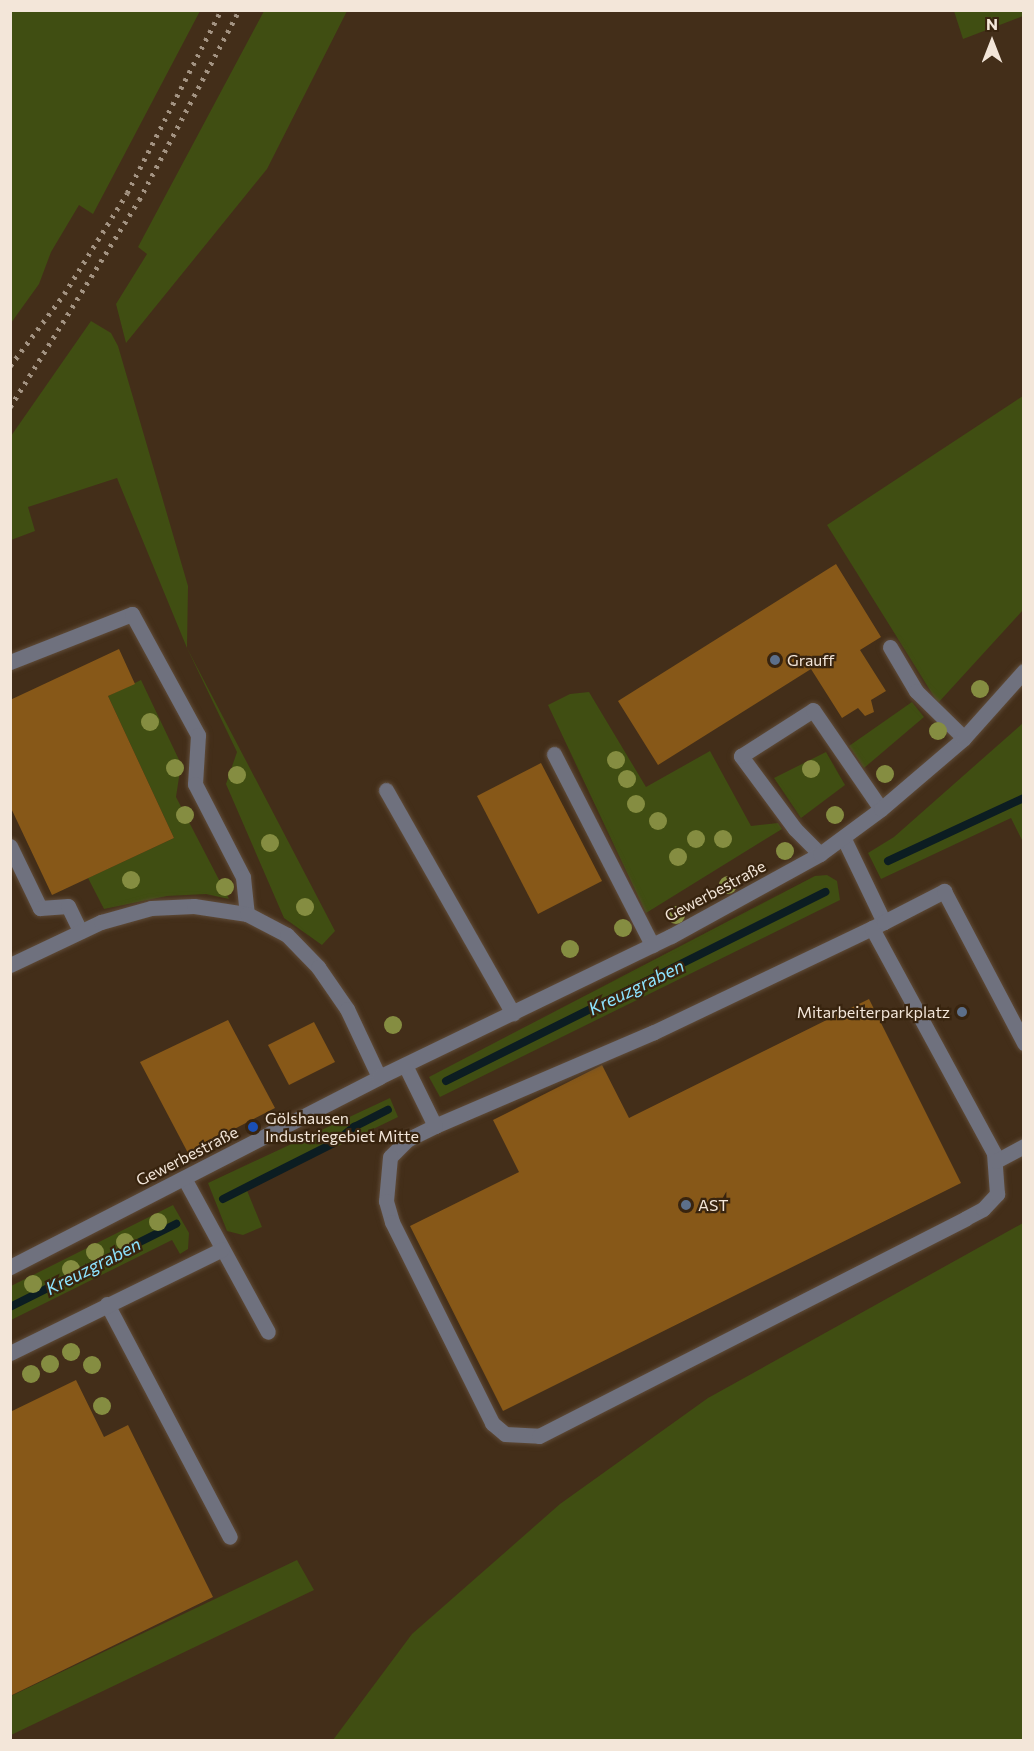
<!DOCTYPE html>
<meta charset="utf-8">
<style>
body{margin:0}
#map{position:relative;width:1034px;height:1751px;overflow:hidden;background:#432e19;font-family:Commissioner,sans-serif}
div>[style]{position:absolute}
.green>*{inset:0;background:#404e12}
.stream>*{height:8px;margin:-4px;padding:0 4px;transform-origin:4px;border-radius:4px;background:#0c1d22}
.building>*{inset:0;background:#875818}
.roads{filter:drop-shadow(0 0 2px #5f4b38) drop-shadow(0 0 2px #5f4b38)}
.minor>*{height:15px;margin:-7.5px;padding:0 7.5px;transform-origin:7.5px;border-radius:7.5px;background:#6f717e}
.rail>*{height:4.5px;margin-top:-2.25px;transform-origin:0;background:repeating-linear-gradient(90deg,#a39382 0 3px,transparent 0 9px)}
.trees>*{width:18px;height:18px;margin:-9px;border-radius:50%;background:#858d41}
.dots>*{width:16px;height:16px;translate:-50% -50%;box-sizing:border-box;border:3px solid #38240f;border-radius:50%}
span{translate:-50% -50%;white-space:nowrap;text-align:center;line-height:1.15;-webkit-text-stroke:4.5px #38240f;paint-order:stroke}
.poi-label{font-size:16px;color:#f3e6d9}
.left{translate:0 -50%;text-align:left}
.right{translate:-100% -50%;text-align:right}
.street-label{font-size:16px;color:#f3e6d9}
.water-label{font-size:18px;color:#8de4ff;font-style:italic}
.frame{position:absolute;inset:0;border:12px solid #f3e6d9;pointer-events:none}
.north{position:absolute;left:962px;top:12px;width:60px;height:60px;-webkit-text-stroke:4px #38240f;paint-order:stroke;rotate:0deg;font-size:16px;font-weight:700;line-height:24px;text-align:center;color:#f3e6d9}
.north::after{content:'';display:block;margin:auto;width:21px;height:27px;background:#f3e6d9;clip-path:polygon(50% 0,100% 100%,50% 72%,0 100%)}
</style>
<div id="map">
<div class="green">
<i style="clip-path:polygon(200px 11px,93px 214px,79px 205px,51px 252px,39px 284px,11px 323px,11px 12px)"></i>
<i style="clip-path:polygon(264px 11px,347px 11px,267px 169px,126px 343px,116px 304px,147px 254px,138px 247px)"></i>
<i style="clip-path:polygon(954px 11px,1023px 11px,1023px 16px,963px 39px)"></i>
<i style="clip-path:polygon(91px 321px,111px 333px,118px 346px,188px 586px,187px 648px,335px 931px,322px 945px,284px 918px,226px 784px,237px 752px,187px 648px,117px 478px,28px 507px,35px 531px,11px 540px,11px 436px)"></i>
<i style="clip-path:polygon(1023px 396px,1023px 610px,938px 703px,827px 525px)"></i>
<i style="clip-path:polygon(141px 680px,181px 764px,176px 797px,229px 899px,206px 894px,167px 896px,104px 909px,88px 878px,174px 838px,108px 696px)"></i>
<i style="clip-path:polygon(589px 692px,646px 787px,710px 751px,751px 826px,778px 823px,782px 829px,646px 913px,548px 705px,570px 694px)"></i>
<i style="clip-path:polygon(912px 702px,924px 717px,864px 768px,849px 746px)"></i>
<i style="clip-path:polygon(1023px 723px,1023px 842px,1011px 818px,881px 879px,868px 853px,894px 837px)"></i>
<i style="clip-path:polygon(826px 752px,845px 785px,801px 818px,774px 778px)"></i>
<i style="clip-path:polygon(827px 875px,837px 881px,840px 900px,440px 1097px,429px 1077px,815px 876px)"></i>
<i style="clip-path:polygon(390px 1098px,398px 1117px,336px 1147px,334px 1143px,246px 1188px,262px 1227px,243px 1235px,227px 1231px,208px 1183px)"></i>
<i style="clip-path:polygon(173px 1205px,189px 1233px,188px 1249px,180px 1254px,172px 1240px,11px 1320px,11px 1286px)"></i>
<i style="clip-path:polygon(1023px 1223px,1023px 1740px,333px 1740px,412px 1634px,560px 1504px,708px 1398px)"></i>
<i style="clip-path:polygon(297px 1560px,314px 1590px,11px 1735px,11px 1696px)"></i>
</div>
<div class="stream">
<i style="left:888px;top:861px;width:150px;rotate:-24.9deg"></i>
<i style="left:446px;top:1081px;width:424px;rotate:-26.5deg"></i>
<i style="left:223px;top:1199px;width:124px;rotate:-26.8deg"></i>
<i style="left:334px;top:1143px;width:26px;rotate:-39deg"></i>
<i style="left:354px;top:1127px;width:38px;rotate:-27deg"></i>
<i style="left:10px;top:1307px;width:186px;rotate:-26.6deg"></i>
</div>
<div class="building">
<i style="clip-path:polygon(836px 564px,881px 637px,860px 650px,886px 691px,871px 700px,874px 712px,865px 716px,858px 708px,842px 718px,811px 669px,658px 765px,618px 701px)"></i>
<i style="clip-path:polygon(119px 649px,135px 684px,108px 696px,174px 838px,52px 895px,10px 806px,10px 700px)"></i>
<i style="clip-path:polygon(541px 763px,602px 881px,538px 914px,477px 796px)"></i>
<i style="clip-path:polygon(869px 999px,961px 1183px,503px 1411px,410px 1226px,519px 1172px,493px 1120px,602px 1065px,629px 1118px)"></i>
<i style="clip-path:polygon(228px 1020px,275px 1108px,188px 1153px,140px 1062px)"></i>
<i style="clip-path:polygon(314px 1022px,335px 1062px,289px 1085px,268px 1045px)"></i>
<i style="clip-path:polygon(76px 1380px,104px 1437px,128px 1425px,213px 1597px,10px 1696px,10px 1412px)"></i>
</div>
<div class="roads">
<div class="minor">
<i style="left:890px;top:647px;width:51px;rotate:59.4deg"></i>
<i style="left:916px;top:691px;width:67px;rotate:44.4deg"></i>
<i style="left:10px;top:662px;width:131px;rotate:-21.5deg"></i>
<i style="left:132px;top:614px;width:138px;rotate:61.4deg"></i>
<i style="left:198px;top:735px;width:49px;rotate:93.5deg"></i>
<i style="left:195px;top:784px;width:105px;rotate:62.7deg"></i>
<i style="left:243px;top:877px;width:37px;rotate:84deg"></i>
<i style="left:554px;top:754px;width:215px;rotate:62.8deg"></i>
<i style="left:386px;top:790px;width:257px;rotate:60.4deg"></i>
<i style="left:844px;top:839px;width:92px;rotate:64.3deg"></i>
<i style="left:884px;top:922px;width:13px;rotate:153deg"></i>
<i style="left:872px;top:928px;width:242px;rotate:154.5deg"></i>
<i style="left:654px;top:1032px;width:238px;rotate:156.8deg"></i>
<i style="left:435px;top:1126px;width:30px;rotate:154deg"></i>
<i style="left:408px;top:1139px;width:25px;rotate:135deg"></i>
<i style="left:390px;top:1157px;width:44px;rotate:95.2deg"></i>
<i style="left:386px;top:1201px;width:22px;rotate:74deg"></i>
<i style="left:392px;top:1222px;width:225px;rotate:63.5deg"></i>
<i style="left:492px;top:1423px;width:17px;rotate:40deg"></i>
<i style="left:505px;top:1434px;width:34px;rotate:3deg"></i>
<i style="left:539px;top:1436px;width:479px;rotate:-27deg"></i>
<i style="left:966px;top:1218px;width:19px;rotate:-28deg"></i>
<i style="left:983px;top:1209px;width:21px;rotate:-47deg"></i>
<i style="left:997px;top:1194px;width:41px;rotate:-94.2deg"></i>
<i style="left:994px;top:1153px;width:256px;rotate:-118.5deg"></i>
<i style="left:10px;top:846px;width:69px;rotate:64.2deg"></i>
<i style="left:40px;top:908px;width:28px;rotate:-4deg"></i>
<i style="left:68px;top:906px;width:28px;rotate:64deg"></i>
<i style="left:820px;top:854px;width:35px;rotate:-135deg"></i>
<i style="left:795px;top:829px;width:91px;rotate:-126.5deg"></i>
<i style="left:741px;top:756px;width:85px;rotate:-32.6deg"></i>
<i style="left:813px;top:710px;width:120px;rotate:55.5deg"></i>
<i style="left:884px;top:922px;width:68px;rotate:-27.3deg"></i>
<i style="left:944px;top:891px;width:172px;rotate:62.2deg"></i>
<i style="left:10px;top:965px;width:101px;rotate:-25.3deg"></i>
<i style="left:101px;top:922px;width:52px;rotate:-15.6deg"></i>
<i style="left:151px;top:908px;width:43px;rotate:-2.7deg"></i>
<i style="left:194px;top:906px;width:54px;rotate:8.6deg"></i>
<i style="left:247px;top:914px;width:45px;rotate:27.7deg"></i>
<i style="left:287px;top:935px;width:45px;rotate:45.9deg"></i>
<i style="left:318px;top:967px;width:51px;rotate:55.4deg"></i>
<i style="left:347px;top:1009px;width:75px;rotate:64.8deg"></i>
<i style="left:405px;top:1065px;width:68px;rotate:63.8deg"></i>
<i style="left:996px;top:1161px;width:32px;rotate:-28deg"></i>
<i style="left:184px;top:1178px;width:175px;rotate:61.4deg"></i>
<i style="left:10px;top:1267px;width:415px;rotate:-27.2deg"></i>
<i style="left:379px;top:1077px;width:324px;rotate:-25.8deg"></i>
<i style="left:671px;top:936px;width:170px;rotate:-28.8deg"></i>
<i style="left:820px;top:854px;width:76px;rotate:-36.4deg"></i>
<i style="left:881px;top:809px;width:109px;rotate:-40.5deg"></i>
<i style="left:964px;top:738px;width:90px;rotate:-48.2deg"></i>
<i style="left:107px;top:1304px;width:263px;rotate:62.2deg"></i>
<i style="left:10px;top:1353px;width:236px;rotate:-26.1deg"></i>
</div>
</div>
<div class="rail">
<i style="left:10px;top:366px;width:90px;rotate:-53.1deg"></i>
<i style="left:64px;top:294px;width:119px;rotate:-58deg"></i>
<i style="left:127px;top:193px;width:206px;rotate:-62.8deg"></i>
<i style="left:10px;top:407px;width:244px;rotate:-58.1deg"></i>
<i style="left:139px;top:200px;width:215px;rotate:-62.2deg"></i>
</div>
<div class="trees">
<i style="left:980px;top:689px"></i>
<i style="left:150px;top:722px"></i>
<i style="left:938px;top:731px"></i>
<i style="left:616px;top:760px"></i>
<i style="left:175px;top:768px"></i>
<i style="left:811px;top:769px"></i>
<i style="left:885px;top:774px"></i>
<i style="left:237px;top:775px"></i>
<i style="left:627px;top:779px"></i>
<i style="left:636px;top:804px"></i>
<i style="left:185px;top:815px"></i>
<i style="left:835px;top:815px"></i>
<i style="left:658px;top:821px"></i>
<i style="left:696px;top:839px"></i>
<i style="left:723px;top:839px"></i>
<i style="left:270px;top:843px"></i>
<i style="left:785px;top:851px"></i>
<i style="left:678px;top:857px"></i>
<i style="left:131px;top:880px"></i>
<i style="left:728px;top:885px"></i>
<i style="left:225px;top:887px"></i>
<i style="left:305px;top:907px"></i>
<i style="left:676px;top:915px"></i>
<i style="left:623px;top:928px"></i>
<i style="left:570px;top:949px"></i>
<i style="left:393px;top:1025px"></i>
<i style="left:158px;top:1222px"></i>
<i style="left:125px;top:1242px"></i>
<i style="left:95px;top:1252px"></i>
<i style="left:71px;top:1269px"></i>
<i style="left:33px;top:1284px"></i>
<i style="left:71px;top:1352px"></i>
<i style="left:50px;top:1364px"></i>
<i style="left:92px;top:1365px"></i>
<i style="left:31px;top:1374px"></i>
<i style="left:102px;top:1406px"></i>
</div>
<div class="dots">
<i style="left:775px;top:660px;background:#5c6f8a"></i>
<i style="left:962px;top:1012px;background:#5c6f8a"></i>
<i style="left:253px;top:1127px;background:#1a4fb4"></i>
<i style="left:686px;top:1205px;background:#5c6f8a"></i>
</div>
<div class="poi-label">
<span class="left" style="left:787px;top:660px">Grauff</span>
<span class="right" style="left:950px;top:1012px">Mitarbeiterparkplatz</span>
<span class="left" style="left:265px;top:1127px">Gölshausen<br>Industriegebiet Mitte</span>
<span class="left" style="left:698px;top:1205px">AST</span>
</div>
<div class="street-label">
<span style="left:715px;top:891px;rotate:-28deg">Gewerbestraße</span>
<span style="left:187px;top:1156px;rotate:-27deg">Gewerbestraße</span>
</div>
<div class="water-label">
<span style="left:636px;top:987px;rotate:-26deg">Kreuzgraben</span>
<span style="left:93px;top:1266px;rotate:-27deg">Kreuzgraben</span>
</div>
<div class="frame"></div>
<div class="north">N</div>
</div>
